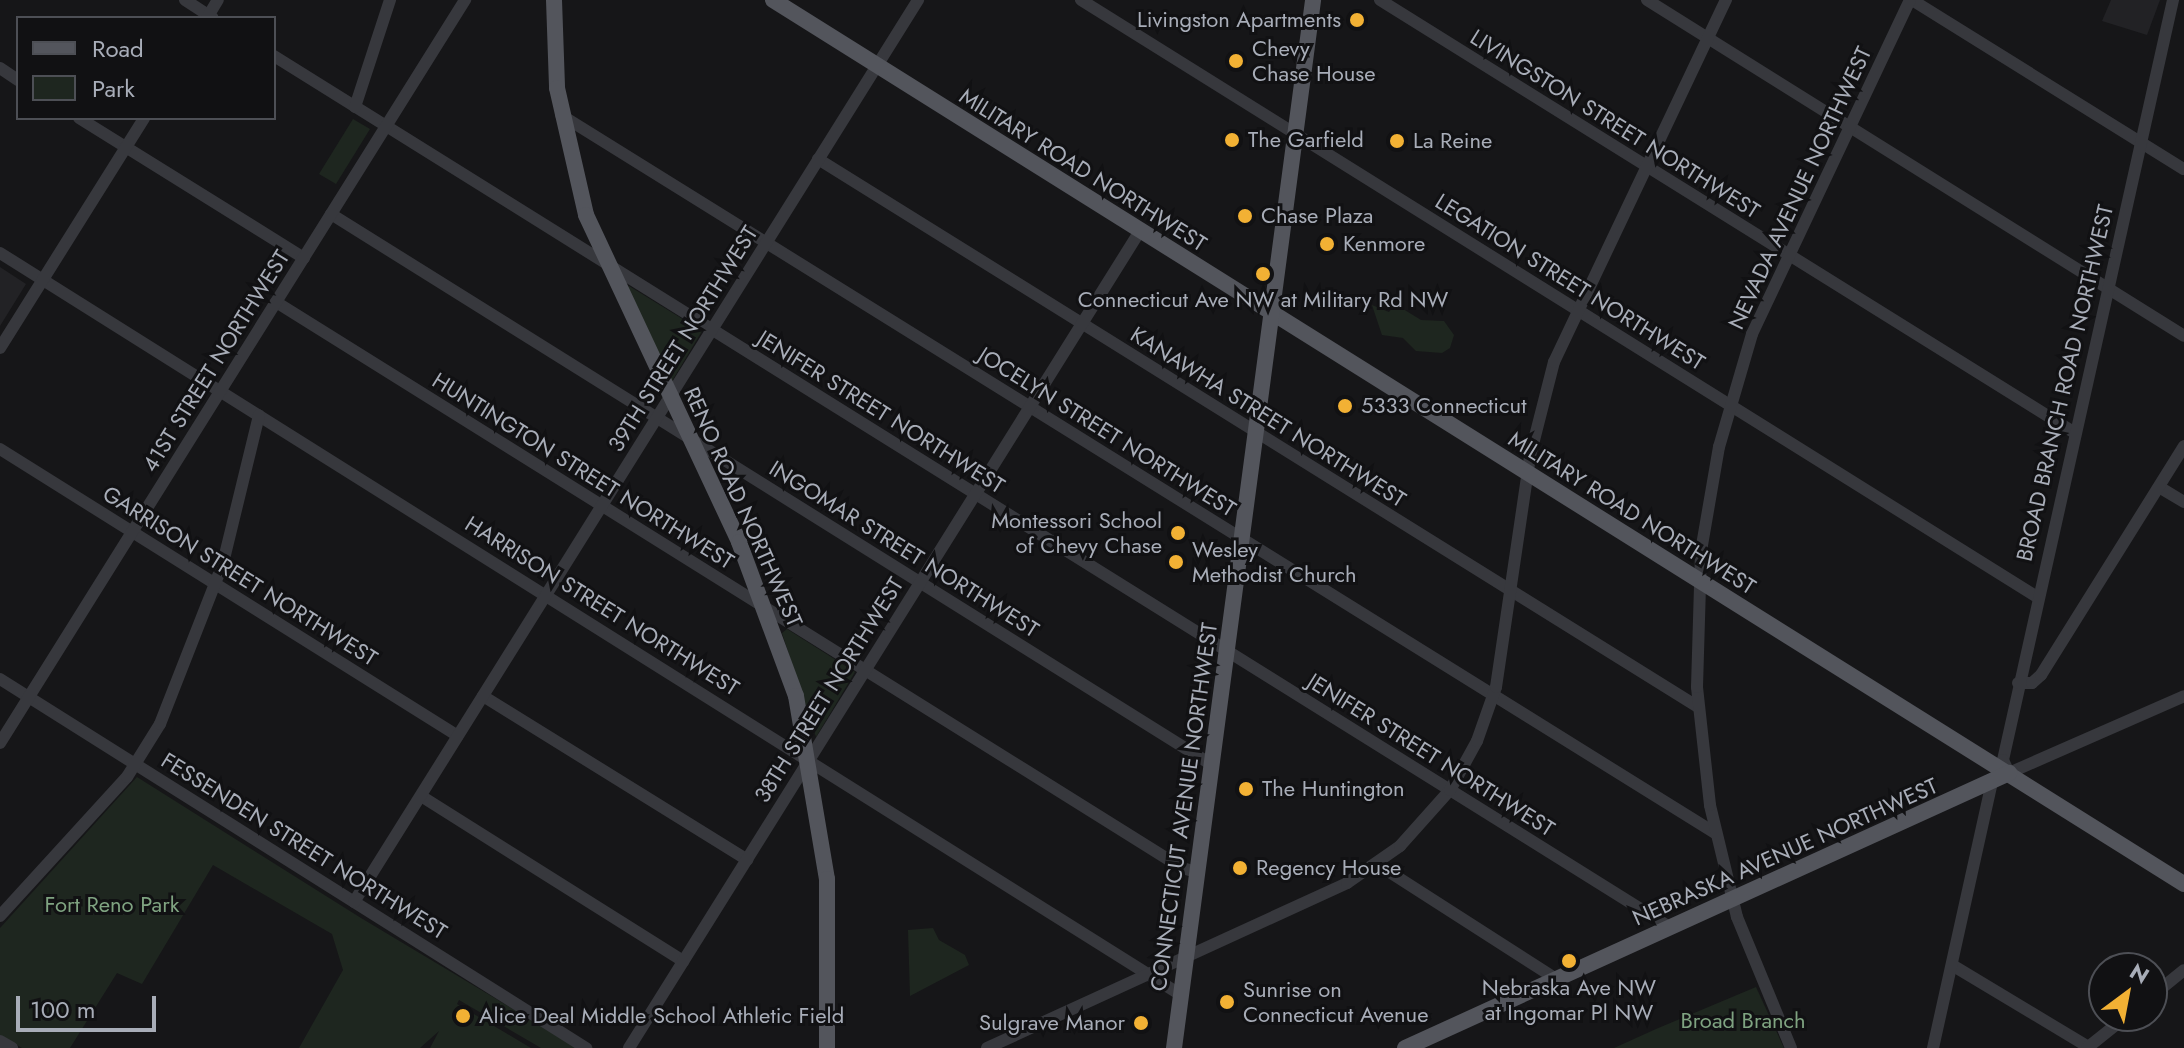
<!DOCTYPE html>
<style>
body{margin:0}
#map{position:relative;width:2184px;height:1048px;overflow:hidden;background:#161618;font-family:Jost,sans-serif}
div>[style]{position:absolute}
.built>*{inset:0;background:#222225}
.green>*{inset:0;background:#1e261f}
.minor>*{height:12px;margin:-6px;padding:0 6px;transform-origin:6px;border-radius:6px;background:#37383d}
.major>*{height:16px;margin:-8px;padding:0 8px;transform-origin:8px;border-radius:8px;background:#53555c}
.dots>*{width:22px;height:22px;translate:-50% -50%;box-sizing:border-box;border:4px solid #111113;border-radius:50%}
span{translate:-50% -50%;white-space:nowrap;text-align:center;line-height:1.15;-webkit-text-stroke:6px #111113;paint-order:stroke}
.poi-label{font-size:22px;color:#a8adb8}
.right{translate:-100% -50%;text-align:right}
.left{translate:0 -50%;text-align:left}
.street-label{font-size:22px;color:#a8adb8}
.park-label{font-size:22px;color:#7fa381}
.legend{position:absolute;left:16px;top:16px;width:260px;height:104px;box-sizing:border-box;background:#111113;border:2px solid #4d4f55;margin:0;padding:10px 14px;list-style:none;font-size:24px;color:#a8adb8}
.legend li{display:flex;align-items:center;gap:16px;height:40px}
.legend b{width:40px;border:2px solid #4d4f55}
.north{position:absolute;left:2088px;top:952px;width:80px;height:80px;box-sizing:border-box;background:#111113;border:2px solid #4d4f55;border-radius:50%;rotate:32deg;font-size:22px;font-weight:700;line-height:32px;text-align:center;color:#a8adb8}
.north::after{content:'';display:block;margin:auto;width:28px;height:36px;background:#f2b134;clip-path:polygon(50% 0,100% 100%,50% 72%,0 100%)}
.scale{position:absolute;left:16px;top:996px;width:140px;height:36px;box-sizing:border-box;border:4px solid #a8adb8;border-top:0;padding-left:10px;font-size:24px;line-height:28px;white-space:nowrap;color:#a8adb8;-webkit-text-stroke:6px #111113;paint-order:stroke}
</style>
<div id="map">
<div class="built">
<i style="clip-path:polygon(2111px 0,2160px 0,2147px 35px,2102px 21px)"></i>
<i style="clip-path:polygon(0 267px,26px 284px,0 326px)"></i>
</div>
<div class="green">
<i style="clip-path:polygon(353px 119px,370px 129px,336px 184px,319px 174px)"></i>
<i style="clip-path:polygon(629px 286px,702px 331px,672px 381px,627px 287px)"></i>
<i style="clip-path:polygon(1395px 304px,1421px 320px,1444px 321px,1454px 335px,1450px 348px,1442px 353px,1416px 351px,1403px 338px,1382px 335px,1372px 305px,1389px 312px)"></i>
<i style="clip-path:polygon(787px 629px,855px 672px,816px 737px,782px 633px)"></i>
<i style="clip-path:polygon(137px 777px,361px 918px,578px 1048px,541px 1048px,459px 1000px,457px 1004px,531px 1048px,430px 1048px,439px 1031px,420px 1048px,299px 1048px,343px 970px,332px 934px,213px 865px,142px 984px,117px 973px,70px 1048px,22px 1048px,0 1035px,0 928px)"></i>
<i style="clip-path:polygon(933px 928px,939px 940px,965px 955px,969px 965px,910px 996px,908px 930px)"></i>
<i style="clip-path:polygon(1756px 987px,1784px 1048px,1614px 1048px,1656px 1029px)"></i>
</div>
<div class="minor">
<i style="left:185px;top:0;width:33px;rotate:33deg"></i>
<i style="left:1081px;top:0;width:1127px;rotate:31.98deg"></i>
<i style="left:1380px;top:0;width:819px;rotate:31.92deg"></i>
<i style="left:1647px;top:0;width:633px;rotate:32.03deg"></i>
<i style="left:1912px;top:0;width:320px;rotate:31.9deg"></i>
<i style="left:2173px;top:0;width:779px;rotate:102.61deg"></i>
<i style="left:2003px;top:760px;width:14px;rotate:65deg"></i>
<i style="left:2009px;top:773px;width:191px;rotate:-23.7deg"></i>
<i style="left:207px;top:18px;width:21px;rotate:-59deg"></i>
<i style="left:274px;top:56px;width:1647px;rotate:31.97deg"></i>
<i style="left:0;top:68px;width:22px;rotate:34deg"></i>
<i style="left:355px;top:107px;width:113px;rotate:-71.9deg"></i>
<i style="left:561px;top:115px;width:1359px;rotate:31.89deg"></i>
<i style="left:79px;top:118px;width:265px;rotate:31.9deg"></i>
<i style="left:818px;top:159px;width:1037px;rotate:31.91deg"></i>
<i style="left:331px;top:214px;width:1039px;rotate:32.02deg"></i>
<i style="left:0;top:253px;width:1395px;rotate:32.14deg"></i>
<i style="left:276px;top:302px;width:1068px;rotate:31.99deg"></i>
<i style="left:1182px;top:868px;width:16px;rotate:15deg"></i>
<i style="left:0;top:348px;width:271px;rotate:-57.9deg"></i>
<i style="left:0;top:449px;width:540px;rotate:32.07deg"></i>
<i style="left:2159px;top:487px;width:29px;rotate:31deg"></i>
<i style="left:0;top:679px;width:693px;rotate:32.2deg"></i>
<i style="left:2018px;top:683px;width:14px"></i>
<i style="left:2032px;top:683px;width:12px;rotate:-42deg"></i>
<i style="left:2041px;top:675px;width:270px;rotate:-58deg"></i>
<i style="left:483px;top:696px;width:311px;rotate:31.8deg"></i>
<i style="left:0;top:743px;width:877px;rotate:-57.96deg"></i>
<i style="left:421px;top:796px;width:310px;rotate:32.2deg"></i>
<i style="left:1377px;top:864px;width:213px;rotate:32.7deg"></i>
<i style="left:354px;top:902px;width:1064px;rotate:-57.98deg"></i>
<i style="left:0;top:916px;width:188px;rotate:-47.6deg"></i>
<i style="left:127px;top:777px;width:62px;rotate:-58.1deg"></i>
<i style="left:160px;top:724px;width:173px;rotate:-68.6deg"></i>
<i style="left:223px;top:563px;width:152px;rotate:-76.3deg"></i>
<i style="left:1952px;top:965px;width:161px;rotate:31deg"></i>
<i style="left:2152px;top:996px;width:41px;rotate:-39.1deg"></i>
<i style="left:0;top:1041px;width:14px;rotate:30deg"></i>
<i style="left:629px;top:1048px;width:964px;rotate:-57.98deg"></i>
<i style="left:987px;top:1048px;width:396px;rotate:-24.6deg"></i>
<i style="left:1347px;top:883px;width:65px;rotate:-34.9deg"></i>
<i style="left:1400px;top:846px;width:75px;rotate:-48.2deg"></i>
<i style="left:1450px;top:790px;width:56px;rotate:-61.1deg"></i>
<i style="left:1477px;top:741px;width:57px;rotate:-70.6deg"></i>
<i style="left:1496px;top:687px;width:233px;rotate:-81.6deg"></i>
<i style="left:1530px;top:456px;width:97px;rotate:-75.7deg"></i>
<i style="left:1554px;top:362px;width:401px;rotate:-64.6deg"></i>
<i style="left:1791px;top:1048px;width:142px;rotate:-112.4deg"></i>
<i style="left:1737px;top:917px;width:115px;rotate:-103.6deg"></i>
<i style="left:1710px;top:805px;width:119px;rotate:-96.3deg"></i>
<i style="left:1697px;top:687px;width:136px;rotate:-88.3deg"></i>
<i style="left:1701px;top:551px;width:106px;rotate:-80.2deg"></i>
<i style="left:1719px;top:447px;width:118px;rotate:-73.7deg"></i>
<i style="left:1752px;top:334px;width:369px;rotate:-64.7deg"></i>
<i style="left:1933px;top:1048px;width:272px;rotate:-77.5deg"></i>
<i style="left:2087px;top:1048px;width:51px;rotate:-38.7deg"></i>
</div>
<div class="major">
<i style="left:554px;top:0;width:88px;rotate:88deg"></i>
<i style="left:557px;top:88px;width:130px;rotate:77.1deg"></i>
<i style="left:586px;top:215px;width:361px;rotate:64.9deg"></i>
<i style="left:739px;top:542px;width:164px;rotate:69.7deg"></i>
<i style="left:796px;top:696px;width:186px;rotate:80.4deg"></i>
<i style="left:827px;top:879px;width:169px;rotate:90deg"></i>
<i style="left:773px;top:0;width:1665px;rotate:32.07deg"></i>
<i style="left:1174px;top:1048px;width:1057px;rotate:-82.44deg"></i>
<i style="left:1405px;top:1048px;width:664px;rotate:-24.48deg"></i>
</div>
<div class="dots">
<i style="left:1357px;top:20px;background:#f2b134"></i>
<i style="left:1236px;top:61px;background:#f2b134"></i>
<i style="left:1232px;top:140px;background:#f2b134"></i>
<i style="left:1397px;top:141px;background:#f2b134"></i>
<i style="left:1245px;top:216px;background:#f2b134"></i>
<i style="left:1327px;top:244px;background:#f2b134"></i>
<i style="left:1263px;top:274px;background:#f2b134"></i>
<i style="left:1345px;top:406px;background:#f2b134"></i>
<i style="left:1178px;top:533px;background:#f2b134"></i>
<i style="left:1176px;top:562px;background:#f2b134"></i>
<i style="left:1246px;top:789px;background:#f2b134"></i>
<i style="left:1240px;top:868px;background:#f2b134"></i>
<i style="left:1569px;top:961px;background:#f2b134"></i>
<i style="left:1227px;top:1002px;background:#f2b134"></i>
<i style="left:463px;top:1016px;background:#f2b134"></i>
<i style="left:1141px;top:1023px;background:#f2b134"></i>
</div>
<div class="poi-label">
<span class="right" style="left:1341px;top:20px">Livingston Apartments</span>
<span class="left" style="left:1252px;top:61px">Chevy<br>Chase House</span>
<span class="left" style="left:1248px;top:140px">The Garfield</span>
<span class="left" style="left:1413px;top:141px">La Reine</span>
<span class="left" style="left:1261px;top:216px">Chase Plaza</span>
<span class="left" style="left:1343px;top:244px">Kenmore</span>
<span style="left:1263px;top:300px">Connecticut Ave NW at Military Rd NW</span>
<span class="left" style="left:1361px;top:406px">5333 Connecticut</span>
<span class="right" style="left:1162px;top:533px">Montessori School<br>of Chevy Chase</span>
<span class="left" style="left:1192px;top:562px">Wesley<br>Methodist Church</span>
<span class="left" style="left:1262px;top:789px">The Huntington</span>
<span class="left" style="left:1256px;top:868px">Regency House</span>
<span style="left:1569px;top:1000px">Nebraska Ave NW<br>at Ingomar Pl NW</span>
<span class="left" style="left:1243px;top:1002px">Sunrise on<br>Connecticut Avenue</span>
<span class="left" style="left:479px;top:1016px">Alice Deal Middle School Athletic Field</span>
<span class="right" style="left:1125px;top:1023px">Sulgrave Manor</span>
</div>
<div class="street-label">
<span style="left:1615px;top:124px;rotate:32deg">LIVINGSTON STREET NORTHWEST</span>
<span style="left:1083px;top:170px;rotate:32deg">MILITARY ROAD NORTHWEST</span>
<span style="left:1800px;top:188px;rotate:-65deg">NEVADA AVENUE NORTHWEST</span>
<span style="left:1570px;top:282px;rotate:32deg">LEGATION STREET NORTHWEST</span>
<span style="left:683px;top:339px;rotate:-58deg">39TH STREET NORTHWEST</span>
<span style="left:216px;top:361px;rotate:-58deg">41ST STREET NORTHWEST</span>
<span style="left:2065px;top:383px;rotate:-77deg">BROAD BRANCH ROAD NORTHWEST</span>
<span style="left:881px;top:412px;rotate:32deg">JENIFER STREET NORTHWEST</span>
<span style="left:1268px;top:417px;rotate:32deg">KANAWHA STREET NORTHWEST</span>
<span style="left:1107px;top:432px;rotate:32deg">JOCELYN STREET NORTHWEST</span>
<span style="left:583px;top:471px;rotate:32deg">HUNTINGTON STREET NORTHWEST</span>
<span style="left:743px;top:507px;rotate:66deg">RENO ROAD NORTHWEST</span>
<span style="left:1632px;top:513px;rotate:32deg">MILITARY ROAD NORTHWEST</span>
<span style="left:904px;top:549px;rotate:32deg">INGOMAR STREET NORTHWEST</span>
<span style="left:240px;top:576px;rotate:32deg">GARRISON STREET NORTHWEST</span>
<span style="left:602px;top:606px;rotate:32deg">HARRISON STREET NORTHWEST</span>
<span style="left:829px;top:690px;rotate:-58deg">38TH STREET NORTHWEST</span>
<span style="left:1431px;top:755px;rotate:32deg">JENIFER STREET NORTHWEST</span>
<span style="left:1184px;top:807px;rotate:-82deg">CONNECTICUT AVENUE NORTHWEST</span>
<span style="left:304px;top:846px;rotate:32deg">FESSENDEN STREET NORTHWEST</span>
<span style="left:1785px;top:852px;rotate:-24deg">NEBRASKA AVENUE NORTHWEST</span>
</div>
<div class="park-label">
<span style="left:112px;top:905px">Fort Reno Park</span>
<span style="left:1743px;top:1021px">Broad Branch</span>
</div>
<ul class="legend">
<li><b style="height:10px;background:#53555c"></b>Road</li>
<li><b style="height:22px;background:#1e261f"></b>Park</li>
</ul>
<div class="north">N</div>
<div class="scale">100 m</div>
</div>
